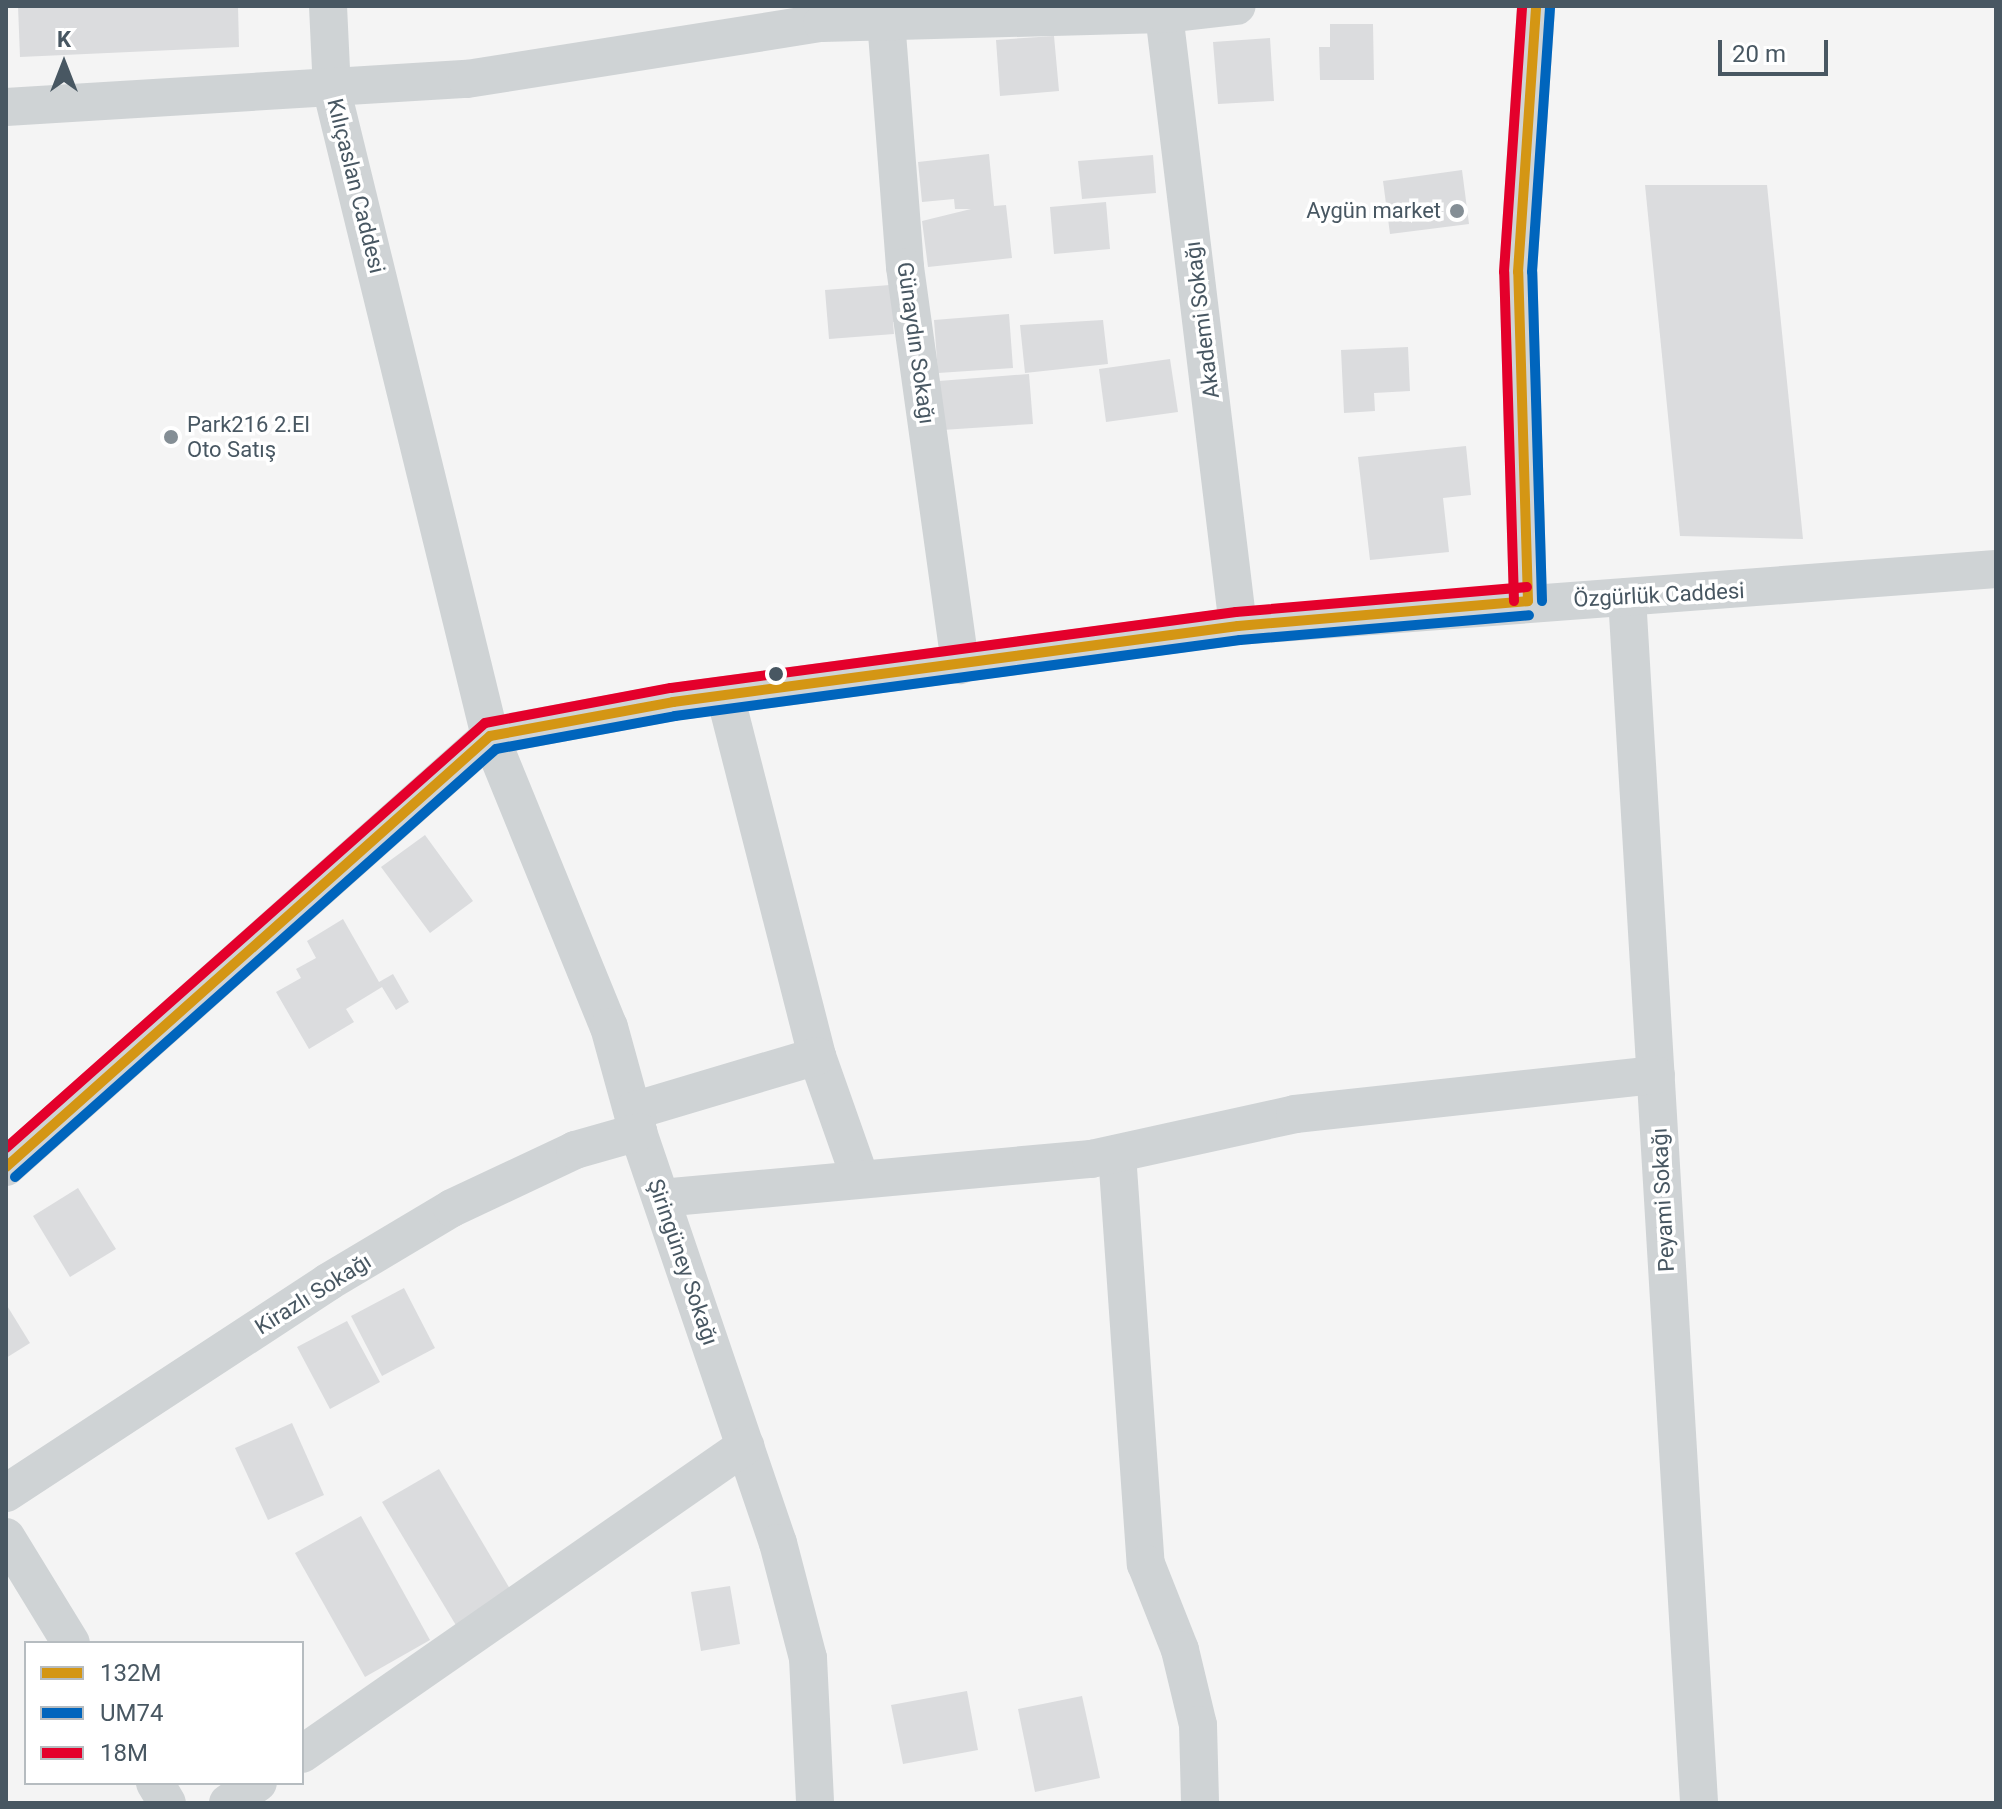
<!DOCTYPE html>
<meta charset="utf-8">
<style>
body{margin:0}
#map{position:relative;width:2002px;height:1809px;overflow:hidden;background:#f4f4f4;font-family:Roboto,sans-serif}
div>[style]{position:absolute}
.building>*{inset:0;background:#dbdcde}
.minor>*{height:38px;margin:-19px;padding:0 19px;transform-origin:19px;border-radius:19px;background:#cfd3d5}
.bus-1>*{height:10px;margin:-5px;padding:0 5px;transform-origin:5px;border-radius:5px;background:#d49614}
.bus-2>*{height:10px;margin:-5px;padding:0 5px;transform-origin:5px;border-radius:5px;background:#0065bd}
.bus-3>*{height:10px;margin:-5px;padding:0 5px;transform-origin:5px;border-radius:5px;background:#e4002b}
.dots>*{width:22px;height:22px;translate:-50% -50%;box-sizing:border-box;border:4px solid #fff;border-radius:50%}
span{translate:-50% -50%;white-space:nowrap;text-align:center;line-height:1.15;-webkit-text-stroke:7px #fff;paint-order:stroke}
.street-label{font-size:22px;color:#485762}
.poi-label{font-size:22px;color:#485762}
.right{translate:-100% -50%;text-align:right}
.left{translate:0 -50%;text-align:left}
.frame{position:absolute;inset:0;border:8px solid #485762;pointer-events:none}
.legend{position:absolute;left:24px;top:1641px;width:280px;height:144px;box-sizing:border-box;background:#fff;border:2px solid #b6bcc0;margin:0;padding:10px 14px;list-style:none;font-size:24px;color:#485762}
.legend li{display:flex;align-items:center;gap:16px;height:40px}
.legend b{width:40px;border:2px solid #b6bcc0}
.north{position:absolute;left:24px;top:24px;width:80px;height:80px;-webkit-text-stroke:6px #fff;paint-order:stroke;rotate:0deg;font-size:22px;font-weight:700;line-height:32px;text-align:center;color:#485762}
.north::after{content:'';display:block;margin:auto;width:28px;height:36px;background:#485762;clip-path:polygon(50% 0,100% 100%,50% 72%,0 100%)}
.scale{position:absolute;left:1718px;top:40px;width:110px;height:36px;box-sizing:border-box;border:4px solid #485762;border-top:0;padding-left:10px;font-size:24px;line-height:28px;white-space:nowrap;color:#485762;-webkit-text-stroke:6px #fff;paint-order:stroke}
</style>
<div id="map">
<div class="building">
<i style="clip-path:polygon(18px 6px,238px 6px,239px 47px,20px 57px)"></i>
<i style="clip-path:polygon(1330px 24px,1373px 24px,1374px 80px,1320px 80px,1319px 47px,1330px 47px)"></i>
<i style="clip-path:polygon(1054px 36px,1059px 91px,1000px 96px,996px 40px)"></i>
<i style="clip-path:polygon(1270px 38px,1274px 101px,1218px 104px,1213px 42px)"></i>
<i style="clip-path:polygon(989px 154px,994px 206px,1006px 205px,1012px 258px,928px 267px,922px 221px,971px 209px,955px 209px,954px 199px,922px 202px,918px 162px)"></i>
<i style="clip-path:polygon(1153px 155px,1156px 193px,1082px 199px,1078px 161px)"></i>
<i style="clip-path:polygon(1462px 170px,1469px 224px,1390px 234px,1383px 181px)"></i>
<i style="clip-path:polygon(1645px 185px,1767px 185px,1803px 539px,1680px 536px)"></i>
<i style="clip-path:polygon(1106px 202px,1110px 249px,1054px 254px,1050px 207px)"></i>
<i style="clip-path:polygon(890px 285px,900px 322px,893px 322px,894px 334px,829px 339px,825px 290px)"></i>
<i style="clip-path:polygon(1009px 314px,1013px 368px,938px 373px,934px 320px)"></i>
<i style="clip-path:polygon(1103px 320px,1108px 364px,1025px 373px,1020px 325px)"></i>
<i style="clip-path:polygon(1408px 347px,1410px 391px,1374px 393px,1375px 411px,1344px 413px,1341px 350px)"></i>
<i style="clip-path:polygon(1170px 359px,1178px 412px,1106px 422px,1099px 369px)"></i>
<i style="clip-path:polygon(1029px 374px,1033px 424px,942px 430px,939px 381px)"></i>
<i style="clip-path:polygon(1466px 446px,1471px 495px,1443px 498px,1449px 552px,1370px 560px,1358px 457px)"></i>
<i style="clip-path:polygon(425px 835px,473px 901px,430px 933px,381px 867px)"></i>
<i style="clip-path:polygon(343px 919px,379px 982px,393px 974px,409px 1002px,396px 1010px,382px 987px,346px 1009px,354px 1022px,309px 1049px,276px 992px,301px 978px,296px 969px,316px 958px,307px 941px)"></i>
<i style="clip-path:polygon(78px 1188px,116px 1249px,70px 1277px,33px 1216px)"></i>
<i style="clip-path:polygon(404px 1288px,435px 1348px,382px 1376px,351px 1316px)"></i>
<i style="clip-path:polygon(6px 1304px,30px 1343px,6px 1358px)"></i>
<i style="clip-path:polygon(347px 1321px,380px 1382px,330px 1409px,297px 1347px)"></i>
<i style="clip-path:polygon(292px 1423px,324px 1495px,268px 1520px,235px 1448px)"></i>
<i style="clip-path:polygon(439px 1469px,513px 1594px,457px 1627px,382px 1502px)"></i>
<i style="clip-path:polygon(361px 1516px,430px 1640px,365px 1677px,295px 1553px)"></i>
<i style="clip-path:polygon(730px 1586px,740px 1644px,701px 1651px,691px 1592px)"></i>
<i style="clip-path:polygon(967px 1691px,978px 1750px,903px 1764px,891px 1705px)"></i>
<i style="clip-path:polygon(1082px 1696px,1100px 1778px,1035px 1792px,1018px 1709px)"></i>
</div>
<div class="minor">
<i style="left:328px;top:6px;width:85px;rotate:87.3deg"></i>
<i style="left:332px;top:91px;width:664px;rotate:76.24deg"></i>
<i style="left:490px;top:736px;width:314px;rotate:67.8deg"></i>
<i style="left:609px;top:1027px;width:109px;rotate:74.6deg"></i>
<i style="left:638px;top:1132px;width:434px;rotate:71.2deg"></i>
<i style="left:778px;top:1543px;width:119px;rotate:75.4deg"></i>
<i style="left:808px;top:1658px;width:145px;rotate:87.2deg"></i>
<i style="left:1164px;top:14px;width:616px;rotate:83.11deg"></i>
<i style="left:886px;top:20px;width:248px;rotate:85.6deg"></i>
<i style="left:905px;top:267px;width:402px;rotate:82.1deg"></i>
<i style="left:6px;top:107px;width:462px;rotate:-3.5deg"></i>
<i style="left:467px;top:79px;width:359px;rotate:-9deg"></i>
<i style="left:822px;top:23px;width:342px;rotate:-1.5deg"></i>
<i style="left:1164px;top:14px;width:73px;rotate:-6.3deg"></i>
<i style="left:1627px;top:597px;width:1208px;rotate:86.58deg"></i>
<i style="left:1528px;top:601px;width:329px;rotate:-91.7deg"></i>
<i style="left:1518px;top:272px;width:267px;rotate:-86.1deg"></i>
<i style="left:725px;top:695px;width:373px;rotate:75.7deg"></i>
<i style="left:817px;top:1056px;width:129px;rotate:70.6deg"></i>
<i style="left:633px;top:1111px;width:192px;rotate:-16.6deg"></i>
<i style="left:1117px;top:1154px;width:411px;rotate:86deg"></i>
<i style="left:1146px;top:1564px;width:92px;rotate:68.4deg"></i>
<i style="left:1180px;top:1650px;width:77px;rotate:76.5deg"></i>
<i style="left:1198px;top:1725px;width:78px;rotate:88.5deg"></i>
<i style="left:6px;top:1167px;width:648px;rotate:-41.68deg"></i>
<i style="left:490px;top:736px;width:186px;rotate:-10.5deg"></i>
<i style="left:673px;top:702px;width:570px;rotate:-7.66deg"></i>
<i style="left:1238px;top:626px;width:760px;rotate:-4.3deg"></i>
<i style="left:661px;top:1198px;width:432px;rotate:-5.2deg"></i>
<i style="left:1091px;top:1159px;width:209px;rotate:-12.4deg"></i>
<i style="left:1295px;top:1114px;width:363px;rotate:-6.2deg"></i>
<i style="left:6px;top:1493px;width:385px;rotate:-33.2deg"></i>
<i style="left:328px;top:1282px;width:144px;rotate:-30.8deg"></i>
<i style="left:452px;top:1208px;width:136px;rotate:-25.2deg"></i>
<i style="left:575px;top:1150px;width:66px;rotate:-15.9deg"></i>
<i style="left:6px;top:1537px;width:124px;rotate:58.5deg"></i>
<i style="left:302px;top:1754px;width:540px;rotate:-34.81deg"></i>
<i style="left:155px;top:1783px;width:23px;rotate:59deg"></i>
<i style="left:228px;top:1803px;width:36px;rotate:-34deg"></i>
</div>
<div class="bus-1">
<i style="left:1528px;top:601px;width:329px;rotate:-91.7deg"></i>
<i style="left:1518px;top:272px;width:267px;rotate:-86.1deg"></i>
<i style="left:6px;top:1167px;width:648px;rotate:-41.68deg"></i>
<i style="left:490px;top:736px;width:186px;rotate:-10.5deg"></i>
<i style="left:673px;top:702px;width:570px;rotate:-7.66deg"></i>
<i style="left:1238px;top:626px;width:291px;rotate:-4.9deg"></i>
</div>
<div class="bus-2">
<i style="left:1542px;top:601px;width:329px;rotate:-91.7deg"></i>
<i style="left:1532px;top:272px;width:266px;rotate:-86.1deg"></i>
<i style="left:15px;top:1177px;width:644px;rotate:-41.66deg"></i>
<i style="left:496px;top:749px;width:182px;rotate:-10.4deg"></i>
<i style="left:675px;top:716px;width:570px;rotate:-7.66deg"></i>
<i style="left:1240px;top:640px;width:290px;rotate:-4.9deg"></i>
</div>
<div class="bus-3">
<i style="left:1514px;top:601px;width:329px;rotate:-91.7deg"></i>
<i style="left:1504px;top:272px;width:267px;rotate:-86.1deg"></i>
<i style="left:6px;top:1148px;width:640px;rotate:-41.58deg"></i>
<i style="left:485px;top:723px;width:189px;rotate:-10.7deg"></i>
<i style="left:671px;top:688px;width:570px;rotate:-7.66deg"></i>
<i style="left:1236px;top:612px;width:292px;rotate:-4.9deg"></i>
</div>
<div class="dots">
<i style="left:1457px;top:211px;background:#848e95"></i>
<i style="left:171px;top:437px;background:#848e95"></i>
<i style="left:776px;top:674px;background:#485762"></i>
</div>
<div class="street-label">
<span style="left:356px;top:186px;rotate:76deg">Kılıçaslan Caddesi</span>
<span style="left:1202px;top:320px;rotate:-97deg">Akademi Sokağı</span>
<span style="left:916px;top:343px;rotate:82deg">Günaydın Sokağı</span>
<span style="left:1659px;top:595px;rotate:-3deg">Özgürlük Caddesi</span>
<span style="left:1663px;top:1200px;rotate:-93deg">Peyami Sokağı</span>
<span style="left:683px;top:1262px;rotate:71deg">Şiringüney Sokağı</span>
<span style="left:313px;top:1294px;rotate:-32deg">Kirazlı Sokağı</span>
</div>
<div class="poi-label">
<span class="right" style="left:1441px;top:211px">Aygün market</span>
<span class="left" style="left:187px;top:437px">Park216 2.El<br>Oto Satış</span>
</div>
<div class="frame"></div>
<ul class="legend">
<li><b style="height:10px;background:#d49614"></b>132M</li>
<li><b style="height:10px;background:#0065bd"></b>UM74</li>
<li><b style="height:10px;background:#e4002b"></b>18M</li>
</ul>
<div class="north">K</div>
<div class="scale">20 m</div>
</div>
